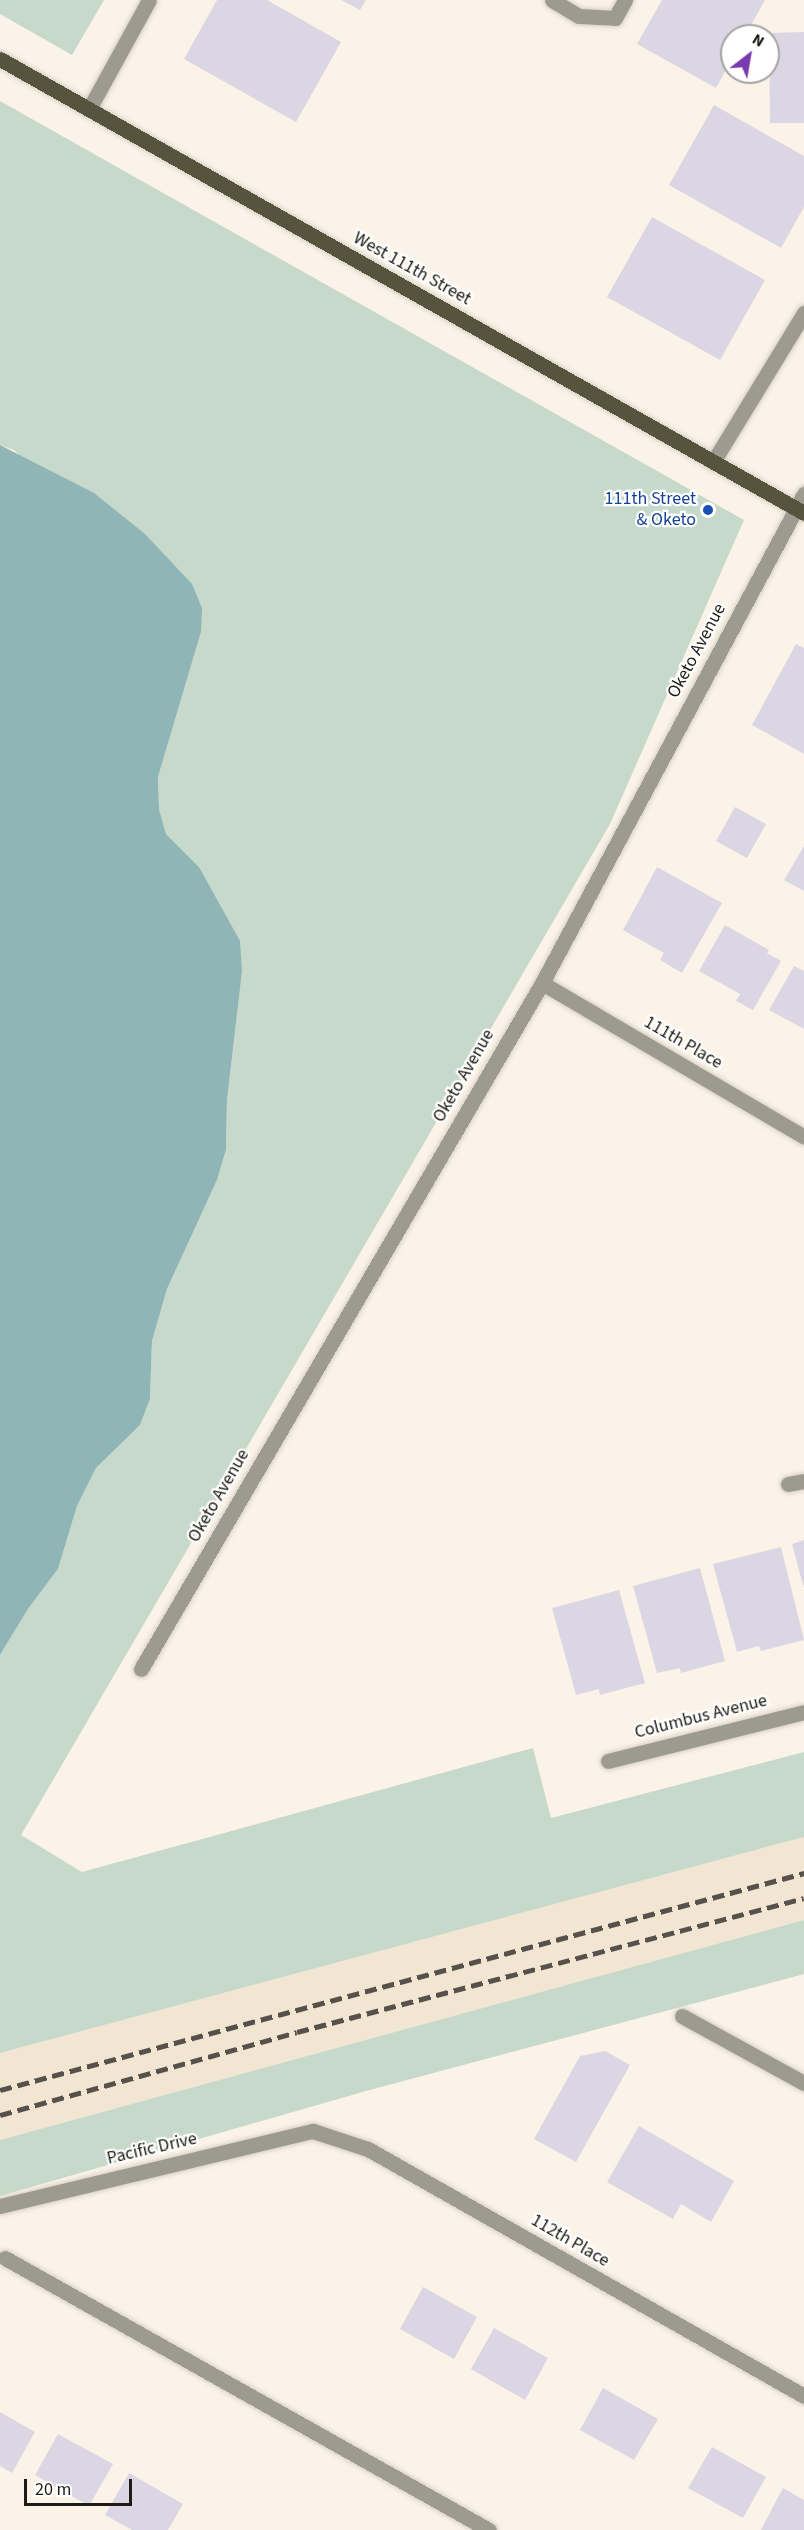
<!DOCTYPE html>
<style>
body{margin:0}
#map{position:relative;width:804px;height:2530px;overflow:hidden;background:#fbf3e7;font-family:"Source Sans 3",sans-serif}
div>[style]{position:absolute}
.built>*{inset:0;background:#f2e6d3}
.green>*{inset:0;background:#c7d9ca}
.water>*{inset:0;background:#8fb5b6}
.building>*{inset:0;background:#dbd6e3}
.roads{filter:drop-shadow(0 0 2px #d7d0c6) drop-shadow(0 0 2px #d7d0c6)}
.minor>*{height:15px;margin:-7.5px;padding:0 7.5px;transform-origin:7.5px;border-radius:7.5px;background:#9d9b8f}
.major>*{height:15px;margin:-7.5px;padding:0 7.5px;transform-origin:7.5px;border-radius:7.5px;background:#57543e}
.rail>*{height:4.5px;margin-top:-2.25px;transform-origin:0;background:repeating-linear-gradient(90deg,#56524b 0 12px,transparent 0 18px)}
.dots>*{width:16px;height:16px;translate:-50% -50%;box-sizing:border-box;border:3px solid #fff;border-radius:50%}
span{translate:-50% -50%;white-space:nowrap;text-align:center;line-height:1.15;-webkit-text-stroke:4.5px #fff;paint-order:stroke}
.street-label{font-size:18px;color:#1d1b16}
.transit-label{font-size:18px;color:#164399}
.right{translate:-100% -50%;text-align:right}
.north{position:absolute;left:720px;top:24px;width:60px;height:60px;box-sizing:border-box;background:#fff;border:2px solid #a5a4a2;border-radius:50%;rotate:31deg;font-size:16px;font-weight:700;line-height:24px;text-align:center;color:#1d1b16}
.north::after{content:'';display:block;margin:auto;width:21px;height:27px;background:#7a39ad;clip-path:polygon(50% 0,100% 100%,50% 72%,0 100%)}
.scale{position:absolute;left:24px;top:2479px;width:108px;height:27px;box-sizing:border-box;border:3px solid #1d1b16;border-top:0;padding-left:8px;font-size:18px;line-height:21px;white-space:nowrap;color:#1d1b16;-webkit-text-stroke:4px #fff;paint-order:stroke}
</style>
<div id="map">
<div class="built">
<i style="clip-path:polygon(804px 1837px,804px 1920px,0 2140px,0 2053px)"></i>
</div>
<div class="green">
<i style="clip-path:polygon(0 0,104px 0,72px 55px,0 14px)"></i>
<i style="clip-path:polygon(0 101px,744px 520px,610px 824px,21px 1835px,82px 1872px,533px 1748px,551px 1818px,804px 1752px,804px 1837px,0 2053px,0 1655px,28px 1609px,58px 1569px,77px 1506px,96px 1468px,140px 1425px,150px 1399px,152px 1341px,167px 1289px,217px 1180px,226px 1150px,227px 1100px,242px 972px,199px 867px,166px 834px,159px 809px,158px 777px,201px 632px,14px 450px,0 445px)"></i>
<i style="clip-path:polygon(804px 1920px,804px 1974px,366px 2091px,0 2196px,0 2140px)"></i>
</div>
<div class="water">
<i style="clip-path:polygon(0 445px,94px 493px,145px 534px,192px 584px,202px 608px,201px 632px,158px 777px,159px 809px,166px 834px,199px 867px,240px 941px,242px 972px,227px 1100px,226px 1150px,217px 1180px,167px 1289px,152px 1341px,150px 1399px,140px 1425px,96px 1468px,77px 1506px,58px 1569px,28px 1609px,0 1655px)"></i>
</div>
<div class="building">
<i style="clip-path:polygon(217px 0,267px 0,341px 42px,296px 122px,184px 59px)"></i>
<i style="clip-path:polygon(341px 0,366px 0,360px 10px)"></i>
<i style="clip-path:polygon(662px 0,765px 0,745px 36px,732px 36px,732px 59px,716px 88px,637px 44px)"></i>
<i style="clip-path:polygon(804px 32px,804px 123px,770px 123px,769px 33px)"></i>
<i style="clip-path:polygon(714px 105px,804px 156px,804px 207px,781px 248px,669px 185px)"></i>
<i style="clip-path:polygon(652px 217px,765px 280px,720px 360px,607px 297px)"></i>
<i style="clip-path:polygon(796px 644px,804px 648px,804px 754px,752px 725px)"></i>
<i style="clip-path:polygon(735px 807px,766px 824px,747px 858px,716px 841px)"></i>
<i style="clip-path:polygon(804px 846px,804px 891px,784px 880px)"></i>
<i style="clip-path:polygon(657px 867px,722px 903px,682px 973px,660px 960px,664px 953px,623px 930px)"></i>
<i style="clip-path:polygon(725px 925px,769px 950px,767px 953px,781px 961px,753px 1010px,736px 1001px,740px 994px,699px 971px)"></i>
<i style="clip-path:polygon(794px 966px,804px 971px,804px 1029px,769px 1010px)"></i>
<i style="clip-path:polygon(804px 1540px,804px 1585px,803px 1585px,792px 1544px)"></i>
<i style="clip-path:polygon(781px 1547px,804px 1640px,761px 1651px,759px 1646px,737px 1652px,713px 1564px)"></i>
<i style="clip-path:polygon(700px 1568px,725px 1661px,681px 1673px,680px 1668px,657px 1673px,633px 1586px)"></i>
<i style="clip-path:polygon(619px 1590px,645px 1683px,600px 1695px,599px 1689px,576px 1695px,552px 1608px)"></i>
<i style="clip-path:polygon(605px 2051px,630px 2065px,576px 2162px,534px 2139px,580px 2056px)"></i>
<i style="clip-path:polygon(639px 2126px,734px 2181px,711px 2222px,681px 2204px,673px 2219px,607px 2182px)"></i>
<i style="clip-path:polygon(423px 2287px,477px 2317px,454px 2359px,400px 2329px)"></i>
<i style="clip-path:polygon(494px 2328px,548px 2358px,525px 2400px,471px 2369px)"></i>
<i style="clip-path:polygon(603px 2388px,658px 2419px,634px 2460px,580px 2430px)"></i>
<i style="clip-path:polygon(0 2412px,35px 2432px,12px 2473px,0 2466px)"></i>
<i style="clip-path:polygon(58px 2434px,113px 2464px,89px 2506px,35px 2475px)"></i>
<i style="clip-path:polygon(712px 2447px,766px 2477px,743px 2518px,688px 2488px)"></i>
<i style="clip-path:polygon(129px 2473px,183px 2504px,168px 2530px,132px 2530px,105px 2515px)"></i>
<i style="clip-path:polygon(783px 2488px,804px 2500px,804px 2530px,761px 2530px)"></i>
</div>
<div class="roads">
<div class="minor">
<i style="left:552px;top:0;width:31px;rotate:31deg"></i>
<i style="left:579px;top:16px;width:36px;rotate:3deg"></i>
<i style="left:615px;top:18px;width:21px;rotate:-61deg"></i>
<i style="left:89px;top:109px;width:124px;rotate:-61.2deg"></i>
<i style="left:713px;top:462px;width:175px;rotate:-58.6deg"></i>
<i style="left:542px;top:983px;width:304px;rotate:30.4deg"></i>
<i style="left:788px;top:1484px;width:16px;rotate:-11deg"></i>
<i style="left:141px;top:1669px;width:795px;rotate:-59.69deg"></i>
<i style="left:542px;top:983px;width:555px;rotate:-61.82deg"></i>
<i style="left:608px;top:1761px;width:202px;rotate:-14deg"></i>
<i style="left:682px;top:2016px;width:139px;rotate:28.8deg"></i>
<i style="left:0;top:2206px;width:322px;rotate:-13.5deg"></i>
<i style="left:313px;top:2131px;width:58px;rotate:18.1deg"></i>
<i style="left:368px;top:2149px;width:501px;rotate:29.53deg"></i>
<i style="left:5px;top:2258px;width:555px;rotate:29.34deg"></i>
</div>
<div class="major">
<i style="left:0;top:59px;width:923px;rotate:29.45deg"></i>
</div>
</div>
<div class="rail">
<i style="left:0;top:2090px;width:833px;rotate:-15.1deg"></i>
<i style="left:0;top:2115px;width:308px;rotate:-15.6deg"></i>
<i style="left:297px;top:2032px;width:524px;rotate:-14.8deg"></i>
</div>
<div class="dots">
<i style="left:708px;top:510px;background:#1a4fb4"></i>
</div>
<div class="street-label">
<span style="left:412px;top:269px;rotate:29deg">West 111th Street</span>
<span style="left:697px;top:651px;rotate:-62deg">Oketo Avenue</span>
<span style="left:683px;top:1043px;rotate:30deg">111th Place</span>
<span style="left:464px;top:1076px;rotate:-60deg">Oketo Avenue</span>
<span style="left:219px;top:1496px;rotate:-60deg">Oketo Avenue</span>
<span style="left:701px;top:1717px;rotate:-14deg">Columbus Avenue</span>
<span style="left:152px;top:2149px;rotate:-13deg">Pacific Drive</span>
<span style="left:570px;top:2241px;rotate:30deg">112th Place</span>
</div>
<div class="transit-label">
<span class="right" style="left:696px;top:510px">111th Street<br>&amp; Oketo</span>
</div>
<div class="north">N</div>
<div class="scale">20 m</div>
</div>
